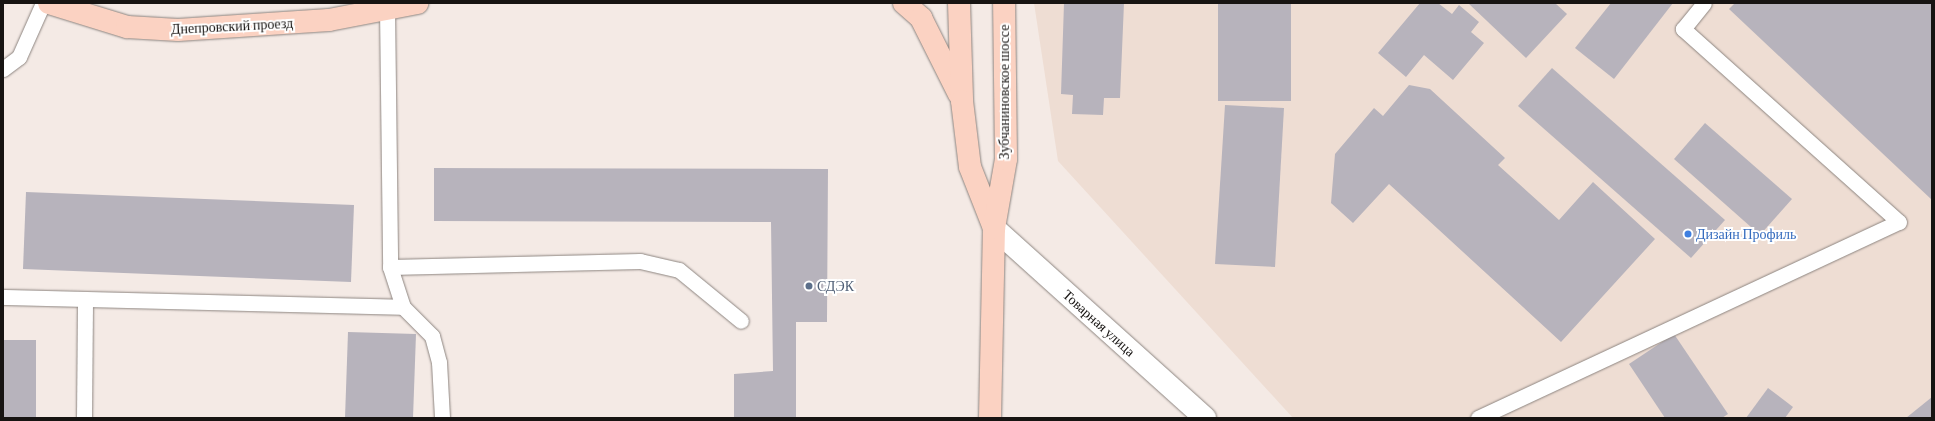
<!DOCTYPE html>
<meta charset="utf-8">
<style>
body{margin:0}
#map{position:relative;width:1935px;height:421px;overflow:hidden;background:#f4eae5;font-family:"Crimson Pro",serif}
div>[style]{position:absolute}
.built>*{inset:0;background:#eeddd3}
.building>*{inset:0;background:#b7b3bc}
.roads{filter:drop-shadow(0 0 1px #8d8580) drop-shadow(0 0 1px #8d8580)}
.service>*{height:15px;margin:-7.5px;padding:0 7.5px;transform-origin:7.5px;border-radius:7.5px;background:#fff}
.tertiary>*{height:22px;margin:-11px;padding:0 11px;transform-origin:11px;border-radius:11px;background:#fff}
.primary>*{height:22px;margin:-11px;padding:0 11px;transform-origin:11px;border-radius:11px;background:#fbd2c2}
.dots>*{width:11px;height:11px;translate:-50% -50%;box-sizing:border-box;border:2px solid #fff;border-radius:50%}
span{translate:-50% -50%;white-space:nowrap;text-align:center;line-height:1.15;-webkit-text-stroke:4px #fff;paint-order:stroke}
.street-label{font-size:14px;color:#171412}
.shop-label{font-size:14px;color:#366cbe}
.left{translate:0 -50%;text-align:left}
.service-label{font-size:14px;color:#4e5e75}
.frame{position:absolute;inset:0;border:4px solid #171412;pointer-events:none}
</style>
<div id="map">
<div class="built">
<i style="clip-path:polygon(1034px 3px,1932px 3px,1932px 418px,1293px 418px,1058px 161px)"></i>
</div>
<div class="building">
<i style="clip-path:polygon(1064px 3px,1124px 3px,1120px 98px,1104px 98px,1103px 115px,1072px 114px,1073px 95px,1061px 94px)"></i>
<i style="clip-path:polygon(1218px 3px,1291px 3px,1291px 101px,1218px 101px)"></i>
<i style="clip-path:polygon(1420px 3px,1438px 3px,1452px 14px,1459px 5px,1479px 22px,1471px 32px,1484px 43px,1453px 80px,1424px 55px,1406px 77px,1378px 53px)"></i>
<i style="clip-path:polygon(1468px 3px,1555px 3px,1567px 14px,1526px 58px)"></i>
<i style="clip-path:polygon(1611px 3px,1673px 3px,1614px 79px,1575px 48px)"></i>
<i style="clip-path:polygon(1735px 3px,1932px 3px,1932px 200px,1729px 9px)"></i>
<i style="clip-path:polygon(1552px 68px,1725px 220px,1691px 258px,1518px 106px)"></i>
<i style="clip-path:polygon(1409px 85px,1430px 89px,1505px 158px,1498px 165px,1559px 220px,1593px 182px,1655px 239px,1561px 342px,1389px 184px,1353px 223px,1331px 203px,1335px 154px,1374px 108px,1383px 116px)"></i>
<i style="clip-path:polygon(1225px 105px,1284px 108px,1275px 267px,1215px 264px)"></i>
<i style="clip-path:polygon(1705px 123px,1792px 199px,1760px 235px,1674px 159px)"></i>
<i style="clip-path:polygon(434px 168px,828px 169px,827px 322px,796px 322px,796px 418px,734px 418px,734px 374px,773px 371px,771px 222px,434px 221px)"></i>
<i style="clip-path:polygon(26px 192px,354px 205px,351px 282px,23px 269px)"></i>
<i style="clip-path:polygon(348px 332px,416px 334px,413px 418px,345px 418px)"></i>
<i style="clip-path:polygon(1674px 334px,1728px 414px,1722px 418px,1665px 418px,1629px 364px)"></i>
<i style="clip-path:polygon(3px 340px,36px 340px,36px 418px,3px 418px)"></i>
<i style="clip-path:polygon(1768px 388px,1793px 407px,1785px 418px,1746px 418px)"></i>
<i style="clip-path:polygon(1932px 397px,1932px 418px,1906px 418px)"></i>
</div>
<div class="roads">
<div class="service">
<i style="left:387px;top:8px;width:259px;rotate:89.3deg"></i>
<i style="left:390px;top:267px;width:42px;rotate:72deg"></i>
<i style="left:403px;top:307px;width:41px;rotate:45deg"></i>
<i style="left:432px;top:336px;width:27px;rotate:75deg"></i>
<i style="left:439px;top:362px;width:56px;rotate:86.9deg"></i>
<i style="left:3px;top:69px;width:20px;rotate:-37deg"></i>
<i style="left:19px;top:57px;width:59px;rotate:-66deg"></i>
<i style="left:390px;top:267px;width:250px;rotate:-1.4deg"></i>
<i style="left:640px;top:261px;width:40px;rotate:13deg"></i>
<i style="left:679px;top:270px;width:80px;rotate:39.4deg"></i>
<i style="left:3px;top:297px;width:400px;rotate:1.4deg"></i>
<i style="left:84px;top:418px;width:119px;rotate:-89.5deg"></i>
<i style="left:1478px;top:418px;width:464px;rotate:-25deg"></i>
<i style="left:1899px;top:222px;width:290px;rotate:-138.2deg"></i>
<i style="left:1683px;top:29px;width:33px;rotate:-51deg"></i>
</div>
<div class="tertiary">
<i style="left:994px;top:228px;width:284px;rotate:42deg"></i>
</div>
<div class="primary">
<i style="left:49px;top:3px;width:82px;rotate:17.1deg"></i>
<i style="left:127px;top:27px;width:51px;rotate:3.4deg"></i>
<i style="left:178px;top:30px;width:151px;rotate:-3.8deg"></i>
<i style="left:329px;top:20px;width:90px;rotate:-10.9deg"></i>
<i style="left:904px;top:3px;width:23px;rotate:41deg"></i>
<i style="left:921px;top:18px;width:85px;rotate:63.4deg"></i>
<i style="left:959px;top:3px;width:98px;rotate:88.2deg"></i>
<i style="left:962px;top:101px;width:66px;rotate:83.1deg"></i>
<i style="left:970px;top:167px;width:66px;rotate:68.5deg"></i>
<i style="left:990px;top:418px;width:190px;rotate:-88.8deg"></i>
<i style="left:994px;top:228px;width:70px;rotate:-80.1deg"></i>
<i style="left:1006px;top:159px;width:156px;rotate:-90.7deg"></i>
</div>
</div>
<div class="dots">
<i style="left:1688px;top:234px;background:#3f7fe0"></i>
<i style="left:809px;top:286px;background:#5c6f8a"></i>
</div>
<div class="street-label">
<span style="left:232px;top:26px;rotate:-3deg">Днепровский проезд</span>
<span style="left:1004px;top:92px;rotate:-90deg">Зубчаниновское шоссе</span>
<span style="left:1099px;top:323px;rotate:42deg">Товарная улица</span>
</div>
<div class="shop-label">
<span class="left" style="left:1696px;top:234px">Дизайн Профиль</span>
</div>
<div class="service-label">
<span class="left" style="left:817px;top:286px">СДЭК</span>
</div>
<div class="frame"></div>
</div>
